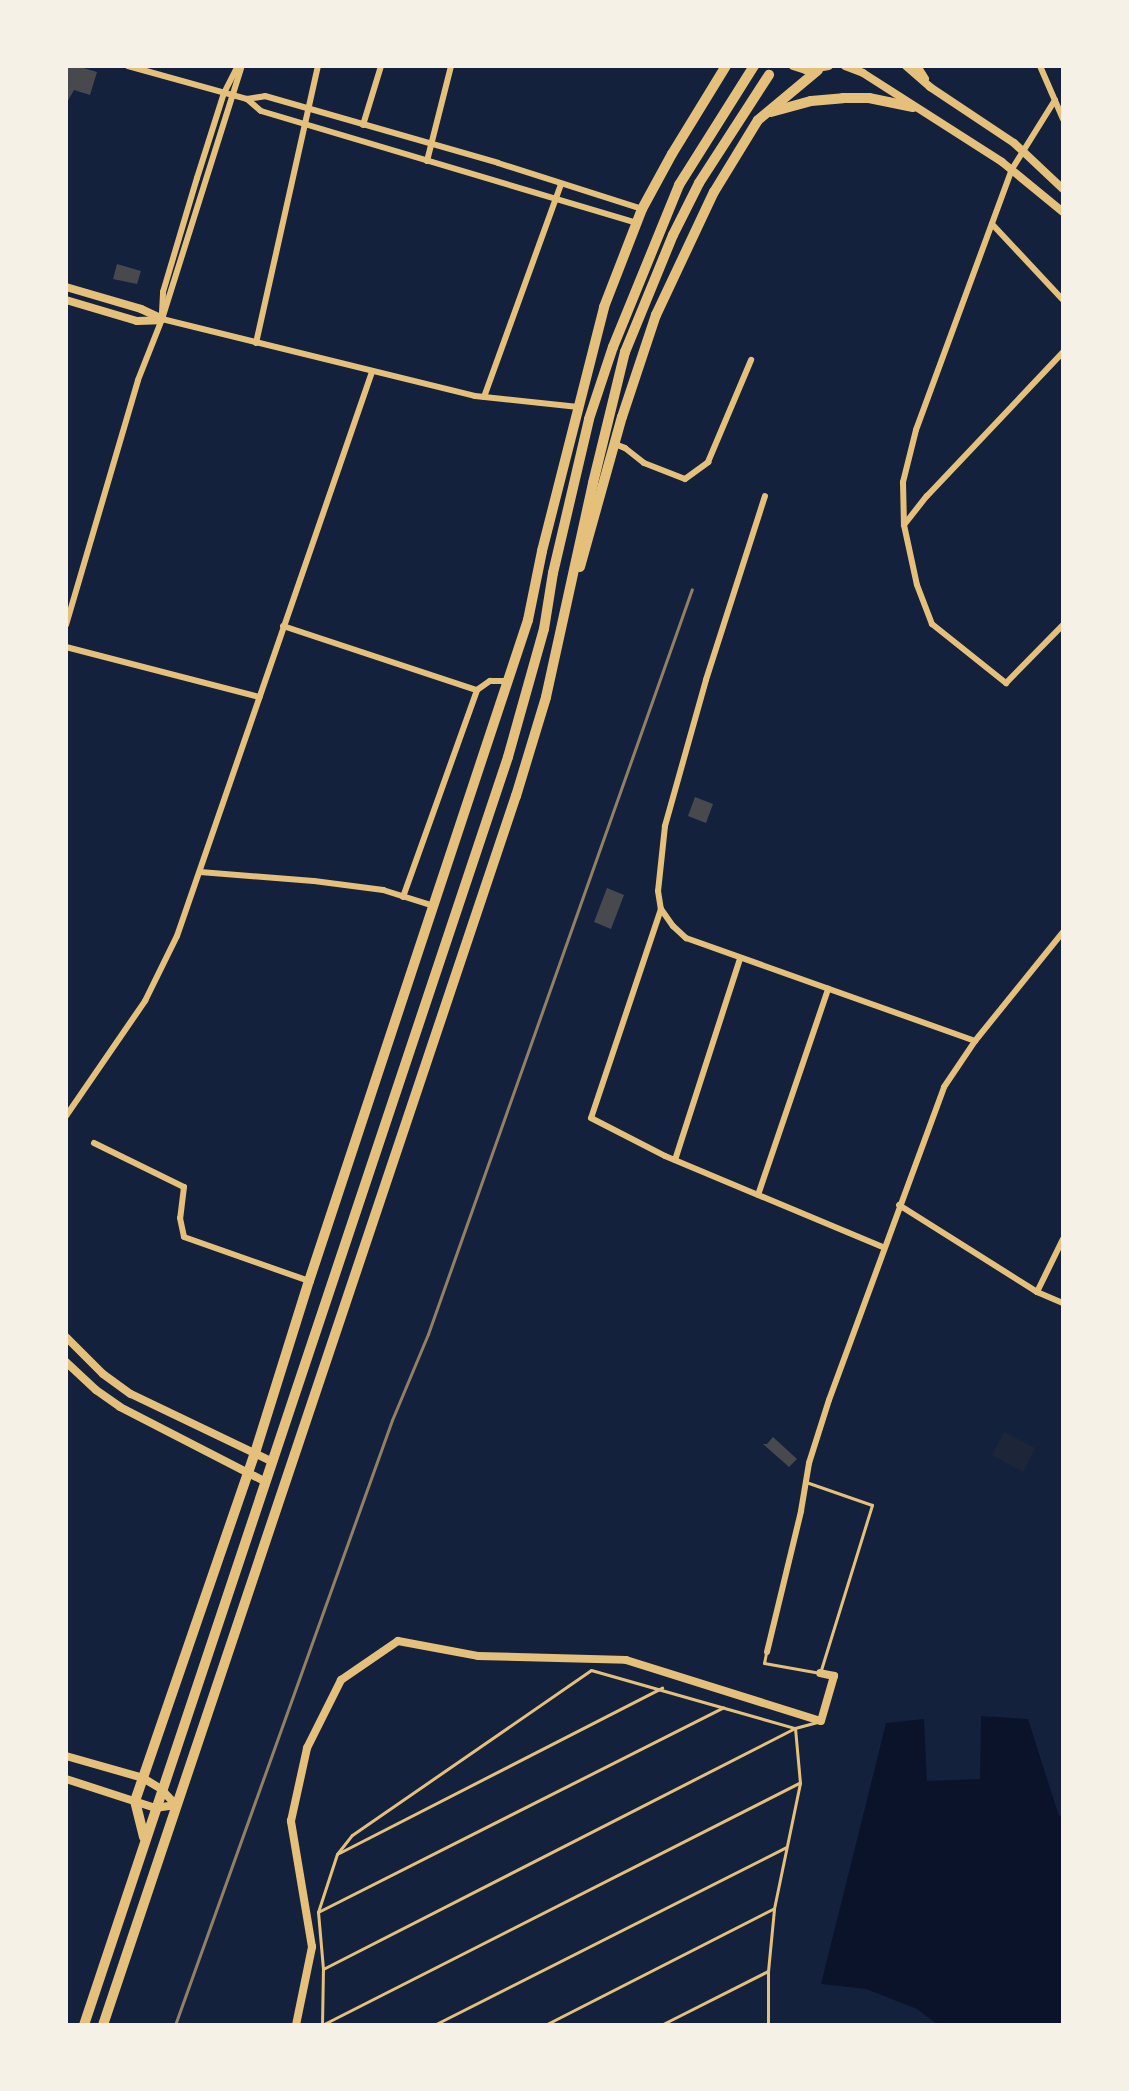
<!DOCTYPE html>
<style>
body{margin:0}
#map{position:relative;width:1129px;height:2091px;overflow:hidden;background:#14213d;font-family:"Alegreya Sans",sans-serif}
div>[style]{position:absolute}
.green>*{inset:0;background:#1d2539}
.water>*{inset:0;background:#0b132b}
.building>*{inset:0;background:#48494c}
.service>*{height:3px;margin:-1.5px;padding:0 1.5px;transform-origin:1.5px;border-radius:1.5px;background:#e5c07b}
.minor>*{height:6px;margin:-3px;padding:0 3px;transform-origin:3px;border-radius:3px;background:#e5c07b}
.tertiary>*{height:8px;margin:-4px;padding:0 4px;transform-origin:4px;border-radius:4px;background:#e5c07b}
.secondary>*{height:8px;margin:-4px;padding:0 4px;transform-origin:4px;border-radius:4px;background:#e5c07b}
.trunk>*{height:10px;margin:-5px;padding:0 5px;transform-origin:5px;border-radius:5px;background:#e5c07b}
.rail>*{height:3px;margin:-1.5px;padding:0 1.5px;transform-origin:1.5px;border-radius:1.5px;background:#918062}
span{translate:-50% -50%;white-space:nowrap;text-align:center;line-height:1.15;-webkit-text-stroke:6px #f6f1e7;paint-order:stroke}
.frame{position:absolute;inset:0;border:68px solid #f6f1e7;pointer-events:none}
</style>
<div id="map">
<div class="green">
<i style="clip-path:polygon(1004px 1432px,1035px 1448px,1023px 1472px,992px 1455px)"></i>
</div>
<div class="water">
<i style="clip-path:polygon(981px 1716px,1028px 1719px,1059px 1816px,1063px 1815px,1063px 2025px,938px 2025px,917px 2009px,866px 1989px,821px 1984px,886px 1723px,924px 1719px,927px 1781px,980px 1779px)"></i>
</div>
<div class="building">
<i style="clip-path:polygon(66px 66px,77px 66px,97px 72px,90px 95px,74px 90px,66px 104px)"></i>
<i style="clip-path:polygon(117px 264px,141px 271px,137px 284px,113px 279px)"></i>
<i style="clip-path:polygon(695px 797px,713px 804px,706px 823px,688px 816px)"></i>
<i style="clip-path:polygon(607px 888px,624px 895px,611px 929px,594px 922px)"></i>
<i style="clip-path:polygon(773px 1437px,797px 1459px,789px 1467px,763px 1444px,767px 1444px)"></i>
</div>
<div class="service">
<i style="left:766px;top:1653px;width:10px;rotate:101deg"></i>
<i style="left:764px;top:1663px;width:57px;rotate:10.1deg"></i>
<i style="left:820px;top:1673px;width:176px;rotate:-72.8deg"></i>
<i style="left:872px;top:1505px;width:70px;rotate:-160.8deg"></i>
<i style="left:339px;top:1853px;width:363px;rotate:-27.1deg"></i>
<i style="left:318px;top:1912px;width:454px;rotate:-26.8deg"></i>
<i style="left:323px;top:1969px;width:530px;rotate:-27.05deg"></i>
<i style="left:795px;top:1728px;width:23px;rotate:-15deg"></i>
<i style="left:322px;top:2025px;width:56px;rotate:-89deg"></i>
<i style="left:323px;top:1969px;width:57px;rotate:-95deg"></i>
<i style="left:318px;top:1912px;width:61px;rotate:-71.9deg"></i>
<i style="left:337px;top:1854px;width:24px;rotate:-52deg"></i>
<i style="left:352px;top:1835px;width:290px;rotate:-34.6deg"></i>
<i style="left:591px;top:1670px;width:212px;rotate:15.9deg"></i>
<i style="left:795px;top:1728px;width:55px;rotate:84.8deg"></i>
<i style="left:800px;top:1783px;width:129px;rotate:101.7deg"></i>
<i style="left:774px;top:1909px;width:62px;rotate:95.5deg"></i>
<i style="left:768px;top:1971px;width:54px;rotate:90deg"></i>
<i style="left:322px;top:2025px;width:535px;rotate:-26.9deg"></i>
<i style="left:434px;top:2025px;width:394px;rotate:-26.8deg"></i>
<i style="left:545px;top:2025px;width:256px;rotate:-27deg"></i>
<i style="left:661px;top:2025px;width:120px;rotate:-26.8deg"></i>
</div>
<div class="minor">
<i style="left:128px;top:66px;width:123px;rotate:15.5deg"></i>
<i style="left:247px;top:99px;width:18px;rotate:-9deg"></i>
<i style="left:265px;top:96px;width:242px;rotate:16deg"></i>
<i style="left:498px;top:163px;width:151px;rotate:17.7deg"></i>
<i style="left:1040px;top:66px;width:58px;rotate:66.5deg"></i>
<i style="left:247px;top:99px;width:18px;rotate:41deg"></i>
<i style="left:261px;top:111px;width:392px;rotate:16.6deg"></i>
<i style="left:1055px;top:100px;width:81px;rotate:121.9deg"></i>
<i style="left:1012px;top:169px;width:278px;rotate:110.2deg"></i>
<i style="left:916px;top:430px;width:54px;rotate:104deg"></i>
<i style="left:903px;top:482px;width:43px;rotate:88.7deg"></i>
<i style="left:904px;top:525px;width:61px;rotate:77.8deg"></i>
<i style="left:917px;top:585px;width:42px;rotate:69deg"></i>
<i style="left:932px;top:624px;width:95px;rotate:38.6deg"></i>
<i style="left:1006px;top:683px;width:81px;rotate:-45.5deg"></i>
<i style="left:363px;top:125px;width:62px;rotate:-73deg"></i>
<i style="left:427px;top:161px;width:98px;rotate:-75.8deg"></i>
<i style="left:992px;top:224px;width:104px;rotate:46.9deg"></i>
<i style="left:162px;top:313px;width:21px;rotate:-87deg"></i>
<i style="left:163px;top:292px;width:119px;rotate:-73.4deg"></i>
<i style="left:197px;top:178px;width:89px;rotate:-72.4deg"></i>
<i style="left:224px;top:93px;width:30px;rotate:-63deg"></i>
<i style="left:162px;top:319px;width:322px;rotate:13.8deg"></i>
<i style="left:475px;top:396px;width:104px;rotate:6.1deg"></i>
<i style="left:256px;top:343px;width:284px;rotate:-77.4deg"></i>
<i style="left:484px;top:397px;width:226px;rotate:-70.1deg"></i>
<i style="left:615px;top:444px;width:11px;rotate:22deg"></i>
<i style="left:625px;top:448px;width:24px;rotate:38deg"></i>
<i style="left:644px;top:463px;width:44px;rotate:21.3deg"></i>
<i style="left:685px;top:479px;width:29px;rotate:-36deg"></i>
<i style="left:708px;top:462px;width:111px;rotate:-67.1deg"></i>
<i style="left:765px;top:496px;width:193px;rotate:107.8deg"></i>
<i style="left:706px;top:680px;width:152px;rotate:105.7deg"></i>
<i style="left:665px;top:826px;width:65px;rotate:96.1deg"></i>
<i style="left:658px;top:891px;width:18px;rotate:81deg"></i>
<i style="left:661px;top:909px;width:21px;rotate:55deg"></i>
<i style="left:673px;top:926px;width:18px;rotate:43deg"></i>
<i style="left:686px;top:938px;width:307px;rotate:19.6deg"></i>
<i style="left:904px;top:525px;width:37px;rotate:-52deg"></i>
<i style="left:927px;top:496px;width:198px;rotate:-46.6deg"></i>
<i style="left:66px;top:625px;width:255px;rotate:-73.6deg"></i>
<i style="left:138px;top:380px;width:66px;rotate:-68.5deg"></i>
<i style="left:162px;top:319px;width:265px;rotate:-72.5deg"></i>
<i style="left:283px;top:626px;width:204px;rotate:18.3deg"></i>
<i style="left:66px;top:647px;width:200px;rotate:14.5deg"></i>
<i style="left:200px;top:872px;width:114px;rotate:4.5deg"></i>
<i style="left:314px;top:881px;width:70px;rotate:7.4deg"></i>
<i style="left:383px;top:890px;width:53px;rotate:17.4deg"></i>
<i style="left:403px;top:897px;width:220px;rotate:-70.3deg"></i>
<i style="left:477px;top:690px;width:16px;rotate:-35deg"></i>
<i style="left:490px;top:681px;width:18px"></i>
<i style="left:661px;top:909px;width:220px;rotate:108.5deg"></i>
<i style="left:591px;top:1118px;width:83px;rotate:27.2deg"></i>
<i style="left:665px;top:1156px;width:236px;rotate:22.7deg"></i>
<i style="left:66px;top:1116px;width:140px;rotate:-55.5deg"></i>
<i style="left:145px;top:1001px;width:72px;rotate:-63.8deg"></i>
<i style="left:177px;top:936px;width:597px;rotate:-70.93deg"></i>
<i style="left:94px;top:1143px;width:100px;rotate:26.1deg"></i>
<i style="left:184px;top:1187px;width:31px;rotate:97deg"></i>
<i style="left:180px;top:1218px;width:19px;rotate:78deg"></i>
<i style="left:184px;top:1237px;width:133px;rotate:19.4deg"></i>
<i style="left:675px;top:1160px;width:211px;rotate:-72.1deg"></i>
<i style="left:758px;top:1195px;width:218px;rotate:-71.2deg"></i>
<i style="left:899px;top:1205px;width:163px;rotate:32.2deg"></i>
<i style="left:1037px;top:1292px;width:59px;rotate:-63.9deg"></i>
<i style="left:1037px;top:1292px;width:28px;rotate:23deg"></i>
<i style="left:767px;top:1652px;width:145px;rotate:-76.4deg"></i>
<i style="left:801px;top:1511px;width:49px;rotate:-80.5deg"></i>
<i style="left:809px;top:1463px;width:66px;rotate:-72.4deg"></i>
<i style="left:829px;top:1400px;width:333px;rotate:-69.8deg"></i>
<i style="left:944px;top:1087px;width:55px;rotate:-56deg"></i>
<i style="left:975px;top:1041px;width:140px;rotate:-51.1deg"></i>
</div>
<div class="tertiary">
<i style="left:66px;top:287px;width:78px;rotate:16.3deg"></i>
<i style="left:141px;top:309px;width:23px;rotate:25deg"></i>
<i style="left:66px;top:300px;width:74px;rotate:16.5deg"></i>
<i style="left:137px;top:321px;width:23px;rotate:-2deg"></i>
<i style="left:66px;top:1337px;width:52px;rotate:45deg"></i>
<i style="left:103px;top:1374px;width:34px;rotate:36deg"></i>
<i style="left:131px;top:1394px;width:157px;rotate:25.6deg"></i>
<i style="left:66px;top:1362px;width:41px;rotate:43deg"></i>
<i style="left:96px;top:1390px;width:29px;rotate:35deg"></i>
<i style="left:120px;top:1407px;width:164px;rotate:27.2deg"></i>
<i style="left:66px;top:1756px;width:80px;rotate:15.9deg"></i>
<i style="left:143px;top:1778px;width:21px;rotate:31deg"></i>
<i style="left:161px;top:1789px;width:22px;rotate:47deg"></i>
<i style="left:66px;top:1779px;width:94px;rotate:18deg"></i>
<i style="left:155px;top:1808px;width:21px;rotate:-8deg"></i>
<i style="left:296px;top:2025px;width:80px;rotate:-78.4deg"></i>
<i style="left:312px;top:1947px;width:128px;rotate:-99.5deg"></i>
<i style="left:291px;top:1821px;width:75px;rotate:-77.6deg"></i>
<i style="left:307px;top:1748px;width:76px;rotate:-63.4deg"></i>
<i style="left:341px;top:1680px;width:69px;rotate:-34.4deg"></i>
<i style="left:398px;top:1641px;width:81px;rotate:10.6deg"></i>
<i style="left:478px;top:1656px;width:148px;rotate:1.5deg"></i>
<i style="left:626px;top:1660px;width:204px;rotate:17.4deg"></i>
<i style="left:821px;top:1721px;width:47px;rotate:-73.9deg"></i>
<i style="left:834px;top:1676px;width:14px;rotate:-168deg"></i>
</div>
<div class="secondary">
<i style="left:793px;top:66px;width:14px;rotate:17deg"></i>
<i style="left:806px;top:70px;width:23px;rotate:-10deg"></i>
<i style="left:845px;top:66px;width:19px;rotate:21deg"></i>
<i style="left:863px;top:73px;width:165px;rotate:32.6deg"></i>
<i style="left:1002px;top:162px;width:79px;rotate:39.3deg"></i>
<i style="left:906px;top:66px;width:32px;rotate:41deg"></i>
<i style="left:930px;top:87px;width:101px;rotate:33.7deg"></i>
<i style="left:1014px;top:143px;width:67px;rotate:43.2deg"></i>
<i style="left:917px;top:66px;width:15px;rotate:58deg"></i>
</div>
<div class="trunk">
<i style="left:771px;top:112px;width:41px;rotate:-15.4deg"></i>
<i style="left:811px;top:101px;width:32px;rotate:-5deg"></i>
<i style="left:843px;top:98px;width:26px"></i>
<i style="left:869px;top:98px;width:45px;rotate:11.6deg"></i>
<i style="left:580px;top:567px;width:156px;rotate:-74.4deg"></i>
<i style="left:622px;top:417px;width:108px;rotate:-71.6deg"></i>
<i style="left:656px;top:315px;width:136px;rotate:-64.8deg"></i>
<i style="left:714px;top:192px;width:84px;rotate:-58.6deg"></i>
<i style="left:758px;top:120px;width:78px;rotate:-39.8deg"></i>
<i style="left:144px;top:1837px;width:37px;rotate:-104deg"></i>
<i style="left:135px;top:1801px;width:368px;rotate:-71deg"></i>
<i style="left:255px;top:1453px;width:180px;rotate:-72.6deg"></i>
<i style="left:309px;top:1281px;width:696px;rotate:-71.67deg"></i>
<i style="left:528px;top:620px;width:70px;rotate:-78.5deg"></i>
<i style="left:542px;top:551px;width:252px;rotate:-75.7deg"></i>
<i style="left:604px;top:307px;width:105px;rotate:-68.8deg"></i>
<i style="left:642px;top:209px;width:63px;rotate:-61.4deg"></i>
<i style="left:672px;top:154px;width:103px;rotate:-58.5deg"></i>
<i style="left:84px;top:2025px;width:1337px;rotate:-71.51deg"></i>
<i style="left:508px;top:757px;width:133px;rotate:-74.3deg"></i>
<i style="left:544px;top:629px;width:57px;rotate:-80.9deg"></i>
<i style="left:553px;top:573px;width:158px;rotate:-76.8deg"></i>
<i style="left:589px;top:419px;width:76px;rotate:-71.6deg"></i>
<i style="left:613px;top:347px;width:175px;rotate:-67.8deg"></i>
<i style="left:679px;top:185px;width:141px;rotate:-57.8deg"></i>
<i style="left:103px;top:2025px;width:1297px;rotate:-71.43deg"></i>
<i style="left:516px;top:796px;width:103px;rotate:-73.1deg"></i>
<i style="left:546px;top:697px;width:219px;rotate:-77.6deg"></i>
<i style="left:593px;top:483px;width:135px;rotate:-76.3deg"></i>
<i style="left:625px;top:352px;width:126px;rotate:-67.7deg"></i>
<i style="left:673px;top:235px;width:58px;rotate:-63.4deg"></i>
<i style="left:699px;top:183px;width:129px;rotate:-57.1deg"></i>
</div>
<div class="rail">
<i style="left:175px;top:2025px;width:643px;rotate:-70.27deg"></i>
<i style="left:392px;top:1420px;width:93px;rotate:-67.3deg"></i>
<i style="left:428px;top:1334px;width:790px;rotate:-70.49deg"></i>
</div>
<div class="frame"></div>
</div>
